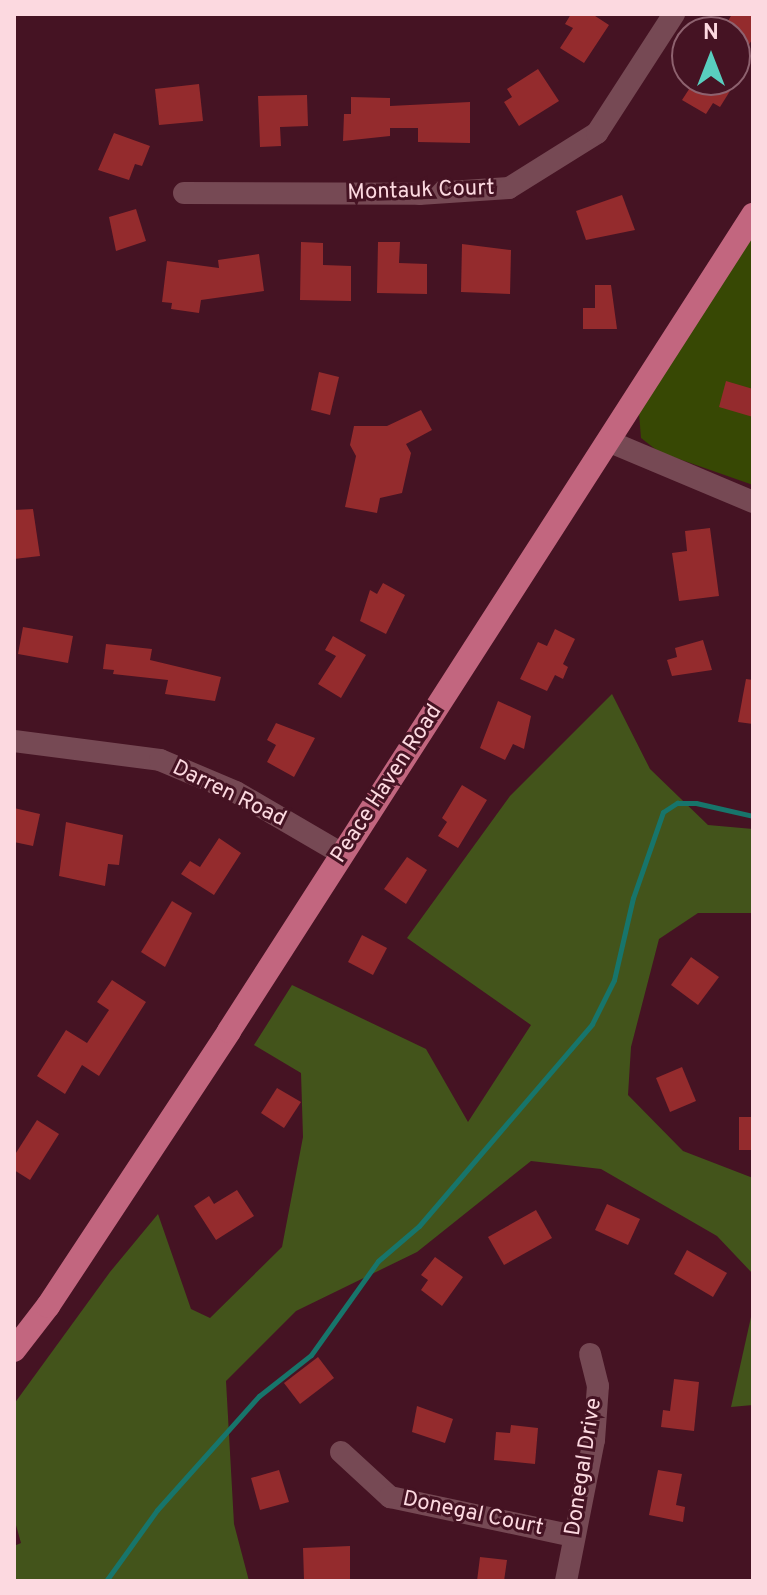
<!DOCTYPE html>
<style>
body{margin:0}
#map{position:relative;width:767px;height:1595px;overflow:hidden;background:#451323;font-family:Overpass,sans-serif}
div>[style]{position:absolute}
.green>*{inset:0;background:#374804}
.forest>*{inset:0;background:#43541b}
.stream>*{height:5px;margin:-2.5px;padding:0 2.5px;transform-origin:2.5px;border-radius:2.5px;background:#17756b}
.building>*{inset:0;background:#942b2d}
.minor>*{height:22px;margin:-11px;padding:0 11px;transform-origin:11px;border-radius:11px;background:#764954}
.major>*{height:24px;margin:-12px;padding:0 12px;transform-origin:12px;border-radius:12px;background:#c2667f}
span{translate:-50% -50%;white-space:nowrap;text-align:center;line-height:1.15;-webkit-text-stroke:6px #451323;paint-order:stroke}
.street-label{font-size:22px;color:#fcd9e0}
.frame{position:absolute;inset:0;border:16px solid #fcd9e0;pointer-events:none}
.north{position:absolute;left:671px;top:16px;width:80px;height:80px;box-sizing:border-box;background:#451323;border:2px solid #8e626f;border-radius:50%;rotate:0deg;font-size:22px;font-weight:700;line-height:32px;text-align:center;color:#fcd9e0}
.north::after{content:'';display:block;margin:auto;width:28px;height:36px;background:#59cebf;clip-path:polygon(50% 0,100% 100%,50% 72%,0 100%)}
</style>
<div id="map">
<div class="green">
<i style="clip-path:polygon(753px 234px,753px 485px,659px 452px,641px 438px,639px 413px)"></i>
</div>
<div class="forest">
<i style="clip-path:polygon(612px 694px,650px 769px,708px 825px,753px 829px,753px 913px,698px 913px,659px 939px,631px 1047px,628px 1095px,683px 1151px,753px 1178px,753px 1274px,717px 1236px,601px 1169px,531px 1161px,417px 1252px,296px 1311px,226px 1381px,234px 1524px,249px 1581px,14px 1581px,14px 1546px,21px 1543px,14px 1518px,14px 1404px,110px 1272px,158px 1214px,191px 1309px,210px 1318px,282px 1247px,303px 1137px,301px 1073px,254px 1045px,292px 985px,426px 1049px,468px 1122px,531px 1025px,407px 938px,510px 796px)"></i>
<i style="clip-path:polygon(753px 1308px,753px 1405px,731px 1407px)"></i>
</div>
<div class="stream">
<i style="left:106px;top:1581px;width:87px;rotate:-54.3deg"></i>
<i style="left:157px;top:1510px;width:153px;rotate:-48.2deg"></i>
<i style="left:259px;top:1396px;width:66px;rotate:-38.3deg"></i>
<i style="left:311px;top:1355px;width:115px;rotate:-54.5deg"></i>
<i style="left:378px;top:1261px;width:54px;rotate:-40.5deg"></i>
<i style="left:419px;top:1226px;width:266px;rotate:-49.4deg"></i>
<i style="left:592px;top:1024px;width:49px;rotate:-63.4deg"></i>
<i style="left:614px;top:980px;width:84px;rotate:-77deg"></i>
<i style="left:633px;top:898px;width:91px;rotate:-70.8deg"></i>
<i style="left:663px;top:812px;width:17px;rotate:-33deg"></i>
<i style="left:677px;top:803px;width:19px"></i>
<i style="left:696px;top:803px;width:58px;rotate:12.8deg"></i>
</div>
<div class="building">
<i style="clip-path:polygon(571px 14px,592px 14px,609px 25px,584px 63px,560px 48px,573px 28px,565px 24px)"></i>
<i style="clip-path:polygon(732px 14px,753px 14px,753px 38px,747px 48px,735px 41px,735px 32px,722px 32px)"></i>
<i style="clip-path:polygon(538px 69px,559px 101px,519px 126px,504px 102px,512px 97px,507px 89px)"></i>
<i style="clip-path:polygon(695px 80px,725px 80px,722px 86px,730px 91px,720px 107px,713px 103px,706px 114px,682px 100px)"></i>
<i style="clip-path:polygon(199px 84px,203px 121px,159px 125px,155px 89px)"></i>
<i style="clip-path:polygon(307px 95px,308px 126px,280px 127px,281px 146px,260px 147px,258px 96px)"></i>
<i style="clip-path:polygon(351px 97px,390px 98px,390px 106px,470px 102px,470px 143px,418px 142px,418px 128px,390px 128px,390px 136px,343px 141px,344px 114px,351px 114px)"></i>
<i style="clip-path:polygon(114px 133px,150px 146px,142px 166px,135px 164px,129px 180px,98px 170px)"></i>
<i style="clip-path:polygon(622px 195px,635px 230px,586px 240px,576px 211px)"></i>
<i style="clip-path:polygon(136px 209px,146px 241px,116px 251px,109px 217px)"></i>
<i style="clip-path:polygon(301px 242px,323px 243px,323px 265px,351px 266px,351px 301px,300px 300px)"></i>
<i style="clip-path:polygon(378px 242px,400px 242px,399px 263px,427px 264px,427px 294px,377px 293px)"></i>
<i style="clip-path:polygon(462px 244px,511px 250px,510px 294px,461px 292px)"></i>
<i style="clip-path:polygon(259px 254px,264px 291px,201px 300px,199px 313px,171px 309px,172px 303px,162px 302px,167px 261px,219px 268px,218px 260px)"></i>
<i style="clip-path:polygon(595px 285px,611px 285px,617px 329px,583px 329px,583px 308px,595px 308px)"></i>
<i style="clip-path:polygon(319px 372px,339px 377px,330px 415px,311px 410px)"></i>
<i style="clip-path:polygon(726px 381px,753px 389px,753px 417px,719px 407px)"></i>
<i style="clip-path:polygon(421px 410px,432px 430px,406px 444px,411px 453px,402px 493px,380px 498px,377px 513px,345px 507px,356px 456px,350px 445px,354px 426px,387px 426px)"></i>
<i style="clip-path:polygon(33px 509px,40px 556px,14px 559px,14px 510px)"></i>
<i style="clip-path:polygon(710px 528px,719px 596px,679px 601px,672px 553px,687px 551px,685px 531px)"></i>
<i style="clip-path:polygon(383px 583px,405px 595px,386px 634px,360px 621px,370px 590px,377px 594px)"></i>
<i style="clip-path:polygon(23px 627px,73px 636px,68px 663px,18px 654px)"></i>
<i style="clip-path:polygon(555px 629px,575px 639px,563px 664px,568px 667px,563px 679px,555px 675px,547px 691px,520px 679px,538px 642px,547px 646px)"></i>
<i style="clip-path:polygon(333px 636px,366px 655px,341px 698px,318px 684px,336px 656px,325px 650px)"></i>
<i style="clip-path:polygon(703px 640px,712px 670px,672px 676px,667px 660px,677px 657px,675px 648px)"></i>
<i style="clip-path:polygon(106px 644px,152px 649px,150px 660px,221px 677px,215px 701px,165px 694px,168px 680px,113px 674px,114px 670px,103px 669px)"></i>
<i style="clip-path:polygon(746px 679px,753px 680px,753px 724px,738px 722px)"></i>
<i style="clip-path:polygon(498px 701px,531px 716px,524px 749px,513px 744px,505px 760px,480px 748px)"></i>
<i style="clip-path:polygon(276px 723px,315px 738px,294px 777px,267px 762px,276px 745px,267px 740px)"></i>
<i style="clip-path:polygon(462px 785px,487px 800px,458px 848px,438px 836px,447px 822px,442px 818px)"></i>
<i style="clip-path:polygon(14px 808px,40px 814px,33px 846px,14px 842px)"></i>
<i style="clip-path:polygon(66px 822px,123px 835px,119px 865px,108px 864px,105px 886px,59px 876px)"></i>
<i style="clip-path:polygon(219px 838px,241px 853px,214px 895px,181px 874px,190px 861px,200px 867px)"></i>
<i style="clip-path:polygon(407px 857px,427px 870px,406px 904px,384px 889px)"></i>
<i style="clip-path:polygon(172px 901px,192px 913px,165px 967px,141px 952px)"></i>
<i style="clip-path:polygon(362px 935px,387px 948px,373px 975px,348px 962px)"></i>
<i style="clip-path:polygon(691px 957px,719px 977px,698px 1005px,671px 985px)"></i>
<i style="clip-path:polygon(112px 980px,146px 1002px,99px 1076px,82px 1065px,65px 1094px,37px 1076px,66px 1030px,87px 1043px,109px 1010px,97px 1002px)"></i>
<i style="clip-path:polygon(682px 1067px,696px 1101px,670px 1112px,656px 1078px)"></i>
<i style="clip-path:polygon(277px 1088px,301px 1102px,284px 1128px,261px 1113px)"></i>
<i style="clip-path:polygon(739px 1117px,753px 1117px,753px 1150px,739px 1150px)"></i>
<i style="clip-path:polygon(37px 1120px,59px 1134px,30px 1180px,14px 1170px,14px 1156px)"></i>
<i style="clip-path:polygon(237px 1190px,254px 1216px,216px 1240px,194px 1206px,209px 1196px,214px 1204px)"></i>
<i style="clip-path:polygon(607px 1204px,640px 1219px,628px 1245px,595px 1230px)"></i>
<i style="clip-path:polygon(536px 1210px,552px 1238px,504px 1265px,488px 1237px)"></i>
<i style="clip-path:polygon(687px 1250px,727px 1273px,713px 1297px,674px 1274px)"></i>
<i style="clip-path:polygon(435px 1257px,463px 1277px,442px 1306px,421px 1290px,428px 1280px,421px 1275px)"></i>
<i style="clip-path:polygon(318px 1357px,334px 1378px,300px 1404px,284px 1383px)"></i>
<i style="clip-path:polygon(674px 1379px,699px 1382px,694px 1431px,661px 1427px,663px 1410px,670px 1411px)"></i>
<i style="clip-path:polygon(417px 1406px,453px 1419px,445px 1443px,412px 1432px)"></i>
<i style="clip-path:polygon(511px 1425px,538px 1428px,535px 1464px,494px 1460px,496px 1432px,510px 1433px)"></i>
<i style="clip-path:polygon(279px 1470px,289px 1502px,260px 1510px,251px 1478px)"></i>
<i style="clip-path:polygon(658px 1470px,682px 1474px,676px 1505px,685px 1507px,683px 1522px,649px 1515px)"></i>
<i style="clip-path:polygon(350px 1546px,350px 1579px,304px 1580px,303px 1548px)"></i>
<i style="clip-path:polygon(480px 1557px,507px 1560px,504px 1581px,477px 1581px)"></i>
</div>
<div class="minor">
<i style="left:184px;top:193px;width:235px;rotate:0.2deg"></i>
<i style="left:419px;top:194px;width:90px;rotate:-3.8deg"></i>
<i style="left:509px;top:188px;width:104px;rotate:-32deg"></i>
<i style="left:597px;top:133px;width:142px;rotate:-57.1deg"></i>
<i style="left:608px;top:441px;width:157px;rotate:22.8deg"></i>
<i style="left:14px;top:741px;width:147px;rotate:7.4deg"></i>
<i style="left:160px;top:760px;width:82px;rotate:22.8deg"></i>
<i style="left:236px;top:792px;width:123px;rotate:30.3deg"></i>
<i style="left:341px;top:1452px;width:67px;rotate:42.6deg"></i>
<i style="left:390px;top:1497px;width:187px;rotate:12deg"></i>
<i style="left:566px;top:1581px;width:144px;rotate:-78.8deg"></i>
<i style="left:594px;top:1440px;width:54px;rotate:-85.8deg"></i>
<i style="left:598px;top:1386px;width:33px;rotate:-104deg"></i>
</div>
<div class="major">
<i style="left:14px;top:1350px;width:56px;rotate:-52.3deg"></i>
<i style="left:48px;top:1306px;width:329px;rotate:-56.6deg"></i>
<i style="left:229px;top:1031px;width:970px;rotate:-57.29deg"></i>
</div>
<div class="street-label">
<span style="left:421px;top:191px;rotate:-2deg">Montauk Court</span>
<span style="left:387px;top:784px;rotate:-57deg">Peace Haven Road</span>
<span style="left:229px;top:794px;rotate:26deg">Darren Road</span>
<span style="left:584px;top:1467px;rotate:-81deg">Donegal Drive</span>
<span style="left:473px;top:1514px;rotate:12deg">Donegal Court</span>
</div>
<div class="frame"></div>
<div class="north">N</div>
</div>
